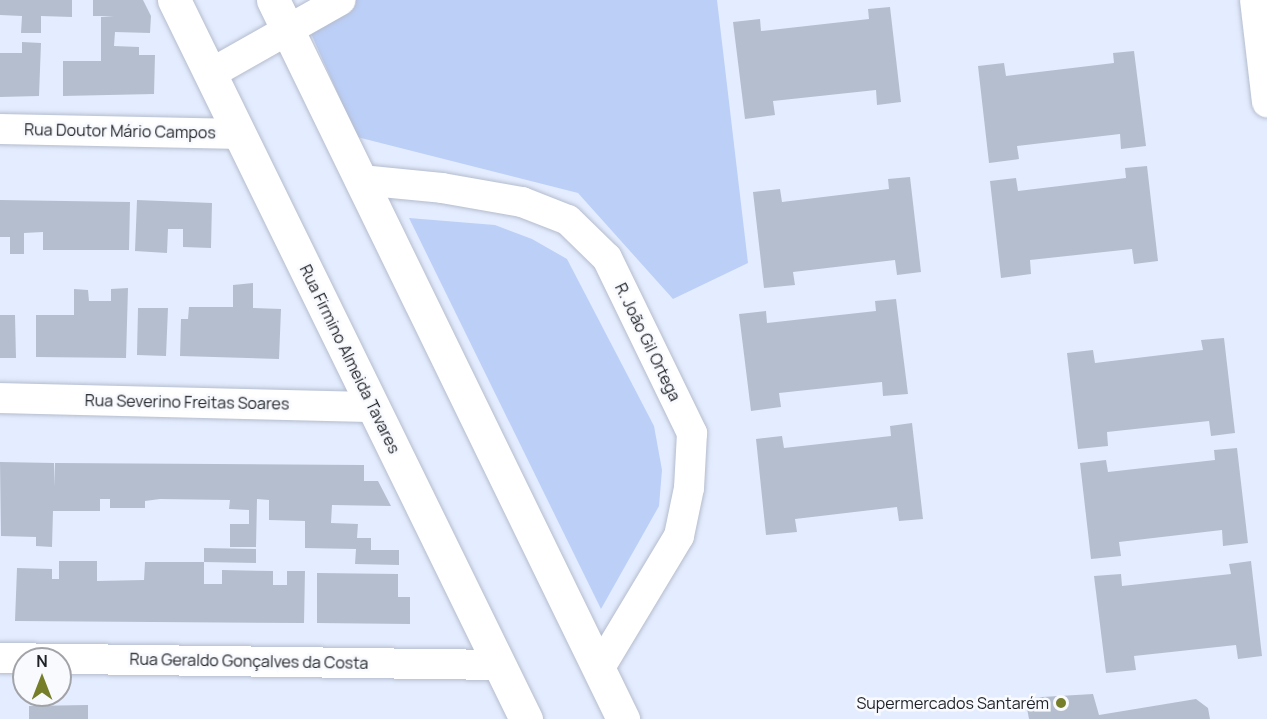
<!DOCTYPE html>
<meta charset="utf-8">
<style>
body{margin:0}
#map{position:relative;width:1267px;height:719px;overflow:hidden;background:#e4edff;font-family:Manrope,sans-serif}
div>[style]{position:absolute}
.green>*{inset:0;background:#bccff7}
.building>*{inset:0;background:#b5bece}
.roads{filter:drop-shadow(0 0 2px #b4bccd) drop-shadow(0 0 2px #b4bccd)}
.minor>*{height:30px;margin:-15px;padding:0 15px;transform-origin:15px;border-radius:15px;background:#fff}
.tertiary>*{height:33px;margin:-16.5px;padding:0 16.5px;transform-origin:16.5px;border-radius:16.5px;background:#fff}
.dots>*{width:16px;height:16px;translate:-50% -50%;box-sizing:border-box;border:3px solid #f8fafe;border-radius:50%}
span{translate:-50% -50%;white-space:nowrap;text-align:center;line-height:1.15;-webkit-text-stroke:5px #f8fafe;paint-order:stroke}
.street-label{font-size:16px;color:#1e2127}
.poi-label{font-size:16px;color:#1e2127}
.right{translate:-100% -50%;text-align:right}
.north{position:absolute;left:12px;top:647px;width:60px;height:60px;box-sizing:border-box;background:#f8fafe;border:2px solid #a1a3a8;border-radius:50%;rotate:0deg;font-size:16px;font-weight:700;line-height:24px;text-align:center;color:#1e2127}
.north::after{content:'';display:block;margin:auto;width:21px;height:27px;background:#767e29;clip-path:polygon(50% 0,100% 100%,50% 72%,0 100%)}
</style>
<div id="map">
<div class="green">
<i style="clip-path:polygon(325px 0,717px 0,748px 263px,673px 299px,578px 193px,357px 137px,309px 29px)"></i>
<i style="clip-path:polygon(409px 218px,495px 225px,532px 239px,567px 259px,654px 426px,662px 470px,659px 506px,601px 609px)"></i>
</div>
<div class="building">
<i style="clip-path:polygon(0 0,72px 0,72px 17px,41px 16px,41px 33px,21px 33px,22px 16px,0 15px)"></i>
<i style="clip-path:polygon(93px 0,143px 0,151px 16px,150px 33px,115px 32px,114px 46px,139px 47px,139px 55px,155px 55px,154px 94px,63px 96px,63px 61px,101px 61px,101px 17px,114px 16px,93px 16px)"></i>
<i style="clip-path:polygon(890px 7px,901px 102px,877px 105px,876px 90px,773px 101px,775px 115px,745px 119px,733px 22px,760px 19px,761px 31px,869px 19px,868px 9px)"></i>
<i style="clip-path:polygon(22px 42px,41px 43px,39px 96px,0 97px,0 53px,22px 53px)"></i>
<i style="clip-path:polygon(1134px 51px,1146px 146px,1121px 149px,1120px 134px,1017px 146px,1019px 159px,989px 163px,978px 66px,1004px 63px,1006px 76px,1114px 63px,1113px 53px)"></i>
<i style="clip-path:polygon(1147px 166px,1158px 261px,1134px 264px,1132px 249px,1030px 260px,1031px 274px,1001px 278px,990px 181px,1016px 178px,1018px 191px,1126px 178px,1125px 168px)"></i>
<i style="clip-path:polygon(910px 177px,921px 272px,897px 275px,895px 260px,793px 272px,795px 285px,764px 288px,753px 192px,780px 189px,782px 202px,889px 189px,888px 179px)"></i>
<i style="clip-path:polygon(0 200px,130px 202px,129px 250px,43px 250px,43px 232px,24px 233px,24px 254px,10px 254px,10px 237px,0 237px)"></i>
<i style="clip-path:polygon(137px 200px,212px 203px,211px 248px,183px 247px,183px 229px,168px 229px,167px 253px,135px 251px)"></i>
<i style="clip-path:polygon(253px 283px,253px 308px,281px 309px,279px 359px,180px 356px,181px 319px,188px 319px,189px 307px,233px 307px,233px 285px)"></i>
<i style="clip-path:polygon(128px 288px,126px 358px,36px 357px,36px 315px,74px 315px,74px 289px,88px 290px,89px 301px,111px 301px,111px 289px)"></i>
<i style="clip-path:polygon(896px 299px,908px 394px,883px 396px,882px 382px,779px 393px,781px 407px,751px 411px,739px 314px,766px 311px,767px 323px,876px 311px,875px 301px)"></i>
<i style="clip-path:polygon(138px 308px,168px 308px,166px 356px,137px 355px)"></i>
<i style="clip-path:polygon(0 315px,15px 315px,16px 358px,0 358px)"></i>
<i style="clip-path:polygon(1224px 338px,1235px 433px,1211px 436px,1209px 421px,1107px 432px,1108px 446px,1078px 449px,1067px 353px,1093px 350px,1095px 363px,1203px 350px,1201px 340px)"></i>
<i style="clip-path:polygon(912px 423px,923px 519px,899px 521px,897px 507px,795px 519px,797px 532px,766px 535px,756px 439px,782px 436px,784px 448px,891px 436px,890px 426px)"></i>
<i style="clip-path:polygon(1237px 448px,1248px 543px,1223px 546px,1222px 530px,1119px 542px,1121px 556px,1091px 559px,1080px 463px,1106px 460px,1108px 472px,1215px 460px,1214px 450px)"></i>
<i style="clip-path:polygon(0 462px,54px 463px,55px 487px,55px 463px,364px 465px,364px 481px,378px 481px,391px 506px,332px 505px,331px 523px,358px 524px,357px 538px,371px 538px,371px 550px,399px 550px,399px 565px,355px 564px,356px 549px,305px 548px,305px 521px,269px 520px,269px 500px,257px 499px,256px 547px,230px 547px,230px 524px,249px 524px,249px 510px,229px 509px,230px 500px,160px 499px,145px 501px,145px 508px,110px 508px,110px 499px,100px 499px,100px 511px,53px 511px,52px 547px,36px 546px,36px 537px,1px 536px)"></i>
<i style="clip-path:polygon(204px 548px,256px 549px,256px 563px,204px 562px)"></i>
<i style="clip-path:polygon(59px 561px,97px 561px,97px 581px,144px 580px,145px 562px,204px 562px,204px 584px,222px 584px,222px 570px,273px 571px,273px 585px,287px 585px,287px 571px,305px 571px,304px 623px,15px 621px,17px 568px,52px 569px,52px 579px,59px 579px)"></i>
<i style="clip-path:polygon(1251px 561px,1262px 656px,1238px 659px,1236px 645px,1134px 656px,1136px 670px,1106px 673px,1094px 576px,1121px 574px,1122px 586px,1231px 574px,1229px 564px)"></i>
<i style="clip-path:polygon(317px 573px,398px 574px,398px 597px,410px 597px,410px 624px,317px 623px)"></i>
<i style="clip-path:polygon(1093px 694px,1099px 715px,1196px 699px,1208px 708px,1210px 719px,1029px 719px,1025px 698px)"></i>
<i style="clip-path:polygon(88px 705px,88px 719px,29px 719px,29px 706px)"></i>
</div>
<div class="roads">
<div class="minor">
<i style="left:1255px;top:0;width:103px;rotate:83.3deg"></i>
<i style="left:210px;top:74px;width:150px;rotate:-29.5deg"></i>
<i style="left:0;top:129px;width:239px;rotate:1.2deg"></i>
<i style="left:361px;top:180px;width:81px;rotate:5.6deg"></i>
<i style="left:442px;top:188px;width:81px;rotate:9.9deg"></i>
<i style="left:522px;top:202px;width:49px;rotate:21.4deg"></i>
<i style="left:568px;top:220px;width:54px;rotate:44.3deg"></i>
<i style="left:607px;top:258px;width:195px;rotate:64.1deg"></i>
<i style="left:692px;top:433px;width:55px;rotate:93.1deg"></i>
<i style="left:689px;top:488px;width:49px;rotate:101.8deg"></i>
<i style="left:679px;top:536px;width:155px;rotate:121deg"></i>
<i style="left:0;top:398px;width:374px;rotate:1.4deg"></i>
<i style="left:0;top:658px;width:499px;rotate:0.8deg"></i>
</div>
<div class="tertiary">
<i style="left:174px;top:0;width:801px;rotate:63.92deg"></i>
<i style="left:273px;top:0;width:800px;rotate:64.04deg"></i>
</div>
</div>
<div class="dots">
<i style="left:1061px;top:703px;background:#767e29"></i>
</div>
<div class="street-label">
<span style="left:120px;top:131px;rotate:1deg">Rua Doutor Mário Campos</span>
<span style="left:648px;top:342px;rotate:64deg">R. João Gil Ortega</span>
<span style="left:350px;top:359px;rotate:64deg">Rua Firmino Almeida Tavares</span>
<span style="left:187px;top:402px;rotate:1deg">Rua Severino Freitas Soares</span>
<span style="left:249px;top:661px;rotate:1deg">Rua Geraldo Gonçalves da Costa</span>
</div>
<div class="poi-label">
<span class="right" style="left:1049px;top:703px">Supermercados Santarém</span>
</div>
<div class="north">N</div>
</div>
